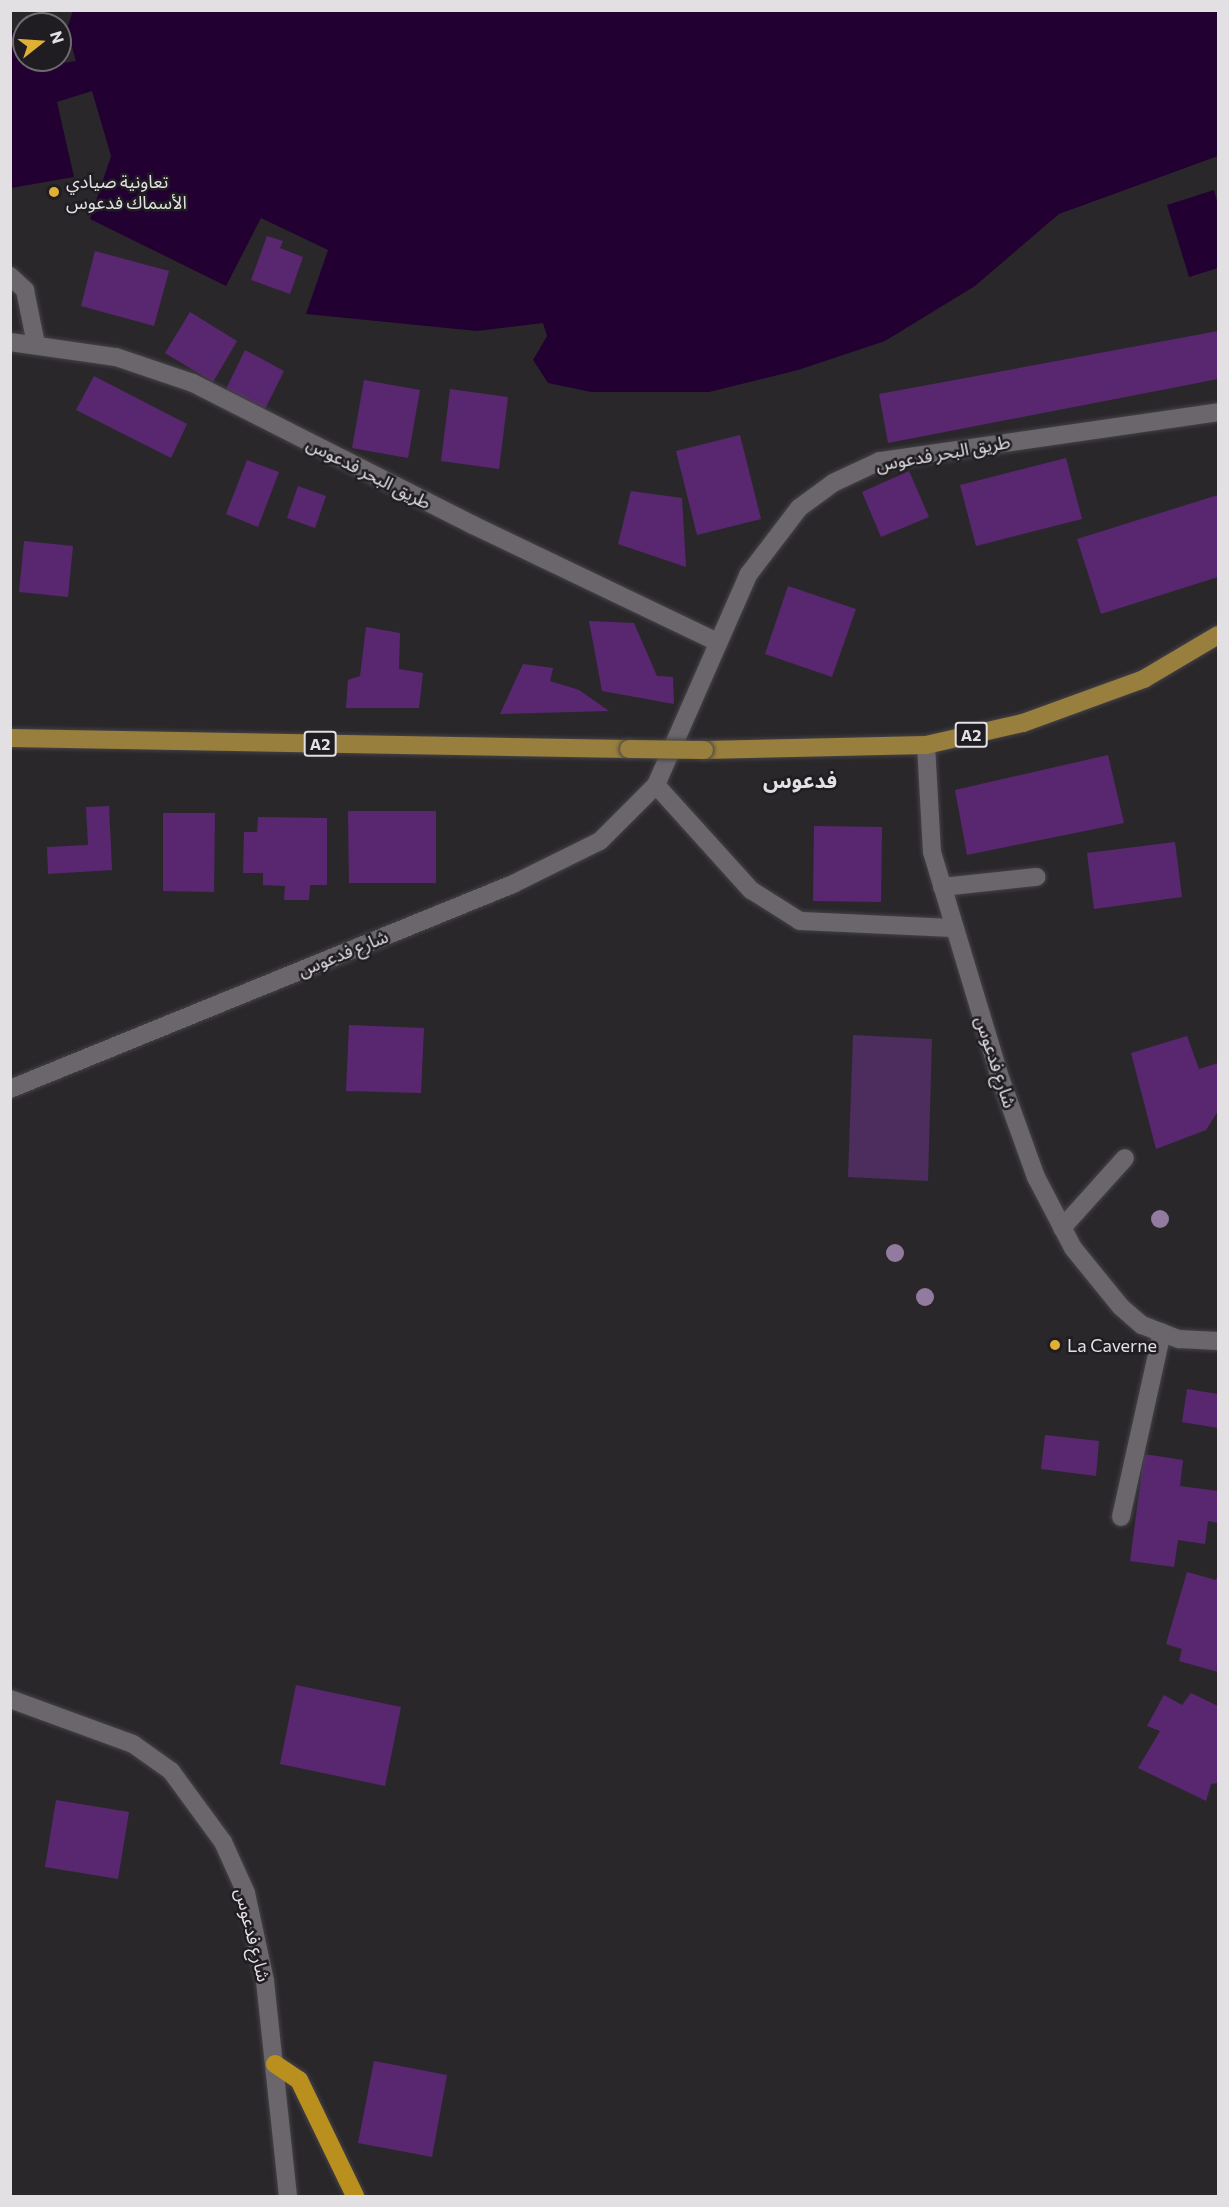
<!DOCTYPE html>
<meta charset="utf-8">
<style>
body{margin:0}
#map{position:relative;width:1229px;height:2207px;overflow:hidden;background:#2a272b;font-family:Commissioner,"Noto Sans Arabic",sans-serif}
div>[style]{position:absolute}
.green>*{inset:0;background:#4d2d5d}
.water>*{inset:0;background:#220031}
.building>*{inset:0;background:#592770}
.roads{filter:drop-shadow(0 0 2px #444246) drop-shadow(0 0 2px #444246)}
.minor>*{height:18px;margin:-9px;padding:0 9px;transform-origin:9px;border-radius:9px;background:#6a666c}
.major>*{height:18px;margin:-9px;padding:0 9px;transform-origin:9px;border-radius:9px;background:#997f3d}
.highway>*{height:18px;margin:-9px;padding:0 9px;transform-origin:9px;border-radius:9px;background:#b9901e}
.bridges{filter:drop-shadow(0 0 2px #444246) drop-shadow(0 0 2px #444246)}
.major-bridge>*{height:18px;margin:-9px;padding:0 9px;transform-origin:9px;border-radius:9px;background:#997f3d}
.trees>*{width:18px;height:18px;margin:-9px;border-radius:50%;background:#927b9e}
.dots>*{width:16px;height:16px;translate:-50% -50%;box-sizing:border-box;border:3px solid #201d22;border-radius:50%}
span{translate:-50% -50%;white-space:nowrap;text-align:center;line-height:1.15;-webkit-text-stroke:5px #201d22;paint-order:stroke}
.shield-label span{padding:2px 4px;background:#201d22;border:2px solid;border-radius:4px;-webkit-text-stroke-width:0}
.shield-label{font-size:16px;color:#e2e0e3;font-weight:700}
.poi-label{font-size:18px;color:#e2e0e3}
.left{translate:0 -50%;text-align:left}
.street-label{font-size:18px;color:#e2e0e3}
.quarter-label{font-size:21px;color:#e2e0e3;font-weight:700}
.frame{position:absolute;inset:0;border:12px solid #e2e0e3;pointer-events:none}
.north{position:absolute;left:12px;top:12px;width:60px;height:60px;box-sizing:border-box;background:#201d22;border:2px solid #6e6b6f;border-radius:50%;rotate:73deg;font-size:16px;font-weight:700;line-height:24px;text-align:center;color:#e2e0e3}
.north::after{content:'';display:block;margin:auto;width:21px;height:27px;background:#dfb034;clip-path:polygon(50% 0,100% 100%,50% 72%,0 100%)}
</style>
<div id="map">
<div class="green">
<i style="clip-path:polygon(853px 1035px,932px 1039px,928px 1181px,848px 1177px)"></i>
</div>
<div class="water">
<i style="clip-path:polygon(73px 10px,1218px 11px,1218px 156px,1059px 214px,975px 286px,885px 341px,798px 370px,709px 392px,591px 392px,548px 383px,533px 360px,547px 336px,543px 323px,477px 331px,306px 314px,328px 250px,261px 218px,226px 286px,90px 219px,111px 156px,92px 91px,57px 102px,74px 177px,11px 188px,11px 31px,24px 29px,24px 60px,48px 60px,49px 65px,76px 61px,67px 29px)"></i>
<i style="clip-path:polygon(1214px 190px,1218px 205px,1218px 268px,1189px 277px,1167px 205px)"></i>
</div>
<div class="building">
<i style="clip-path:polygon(267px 236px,283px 241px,280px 248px,303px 257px,290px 294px,251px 280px)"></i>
<i style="clip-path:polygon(95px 251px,169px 271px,154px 326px,81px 306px)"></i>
<i style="clip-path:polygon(190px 312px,237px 341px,213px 382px,165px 353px)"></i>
<i style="clip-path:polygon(1218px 331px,1218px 379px,888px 443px,879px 394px)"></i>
<i style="clip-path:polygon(245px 350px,284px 371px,265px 409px,226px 389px)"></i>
<i style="clip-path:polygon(94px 376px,187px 424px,171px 458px,76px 410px)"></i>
<i style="clip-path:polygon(364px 380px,420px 390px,408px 458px,352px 448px)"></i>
<i style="clip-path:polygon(450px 389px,508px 397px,499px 469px,441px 461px)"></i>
<i style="clip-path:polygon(740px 435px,761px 519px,697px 535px,676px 451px)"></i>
<i style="clip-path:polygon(1066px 458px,1082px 519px,976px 546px,960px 485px)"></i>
<i style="clip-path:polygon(247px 460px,279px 472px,258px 527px,226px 514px)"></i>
<i style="clip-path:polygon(909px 471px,929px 517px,881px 537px,862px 492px)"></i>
<i style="clip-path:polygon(298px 486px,326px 496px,315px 528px,287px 518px)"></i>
<i style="clip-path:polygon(631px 491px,682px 498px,686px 567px,618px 544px)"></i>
<i style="clip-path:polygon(1218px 495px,1218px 577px,1101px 614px,1077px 539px)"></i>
<i style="clip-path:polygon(24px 541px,73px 546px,68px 597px,19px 592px)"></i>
<i style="clip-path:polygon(788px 586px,856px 609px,832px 677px,765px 654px)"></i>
<i style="clip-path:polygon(589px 621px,634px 623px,657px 676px,673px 677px,674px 704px,602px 691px)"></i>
<i style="clip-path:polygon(366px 627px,400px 633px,399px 669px,423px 673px,419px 708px,346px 708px,348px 680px,360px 676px)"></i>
<i style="clip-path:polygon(523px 664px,553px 668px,550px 681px,579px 690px,609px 711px,500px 714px)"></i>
<i style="clip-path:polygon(1108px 755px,1124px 823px,967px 855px,955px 790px)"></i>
<i style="clip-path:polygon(109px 806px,112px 870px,48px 874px,47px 847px,88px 845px,86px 807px)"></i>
<i style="clip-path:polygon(348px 811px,436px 811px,436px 883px,349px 883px)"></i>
<i style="clip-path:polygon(163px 813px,215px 813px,214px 892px,163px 891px)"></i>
<i style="clip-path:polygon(258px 817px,327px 818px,327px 885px,310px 885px,309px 900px,284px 900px,285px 886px,263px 885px,263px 873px,243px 873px,244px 832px,257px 832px)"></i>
<i style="clip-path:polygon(814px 826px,882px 827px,881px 902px,813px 901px)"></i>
<i style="clip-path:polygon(1175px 842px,1182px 897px,1094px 909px,1087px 853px)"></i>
<i style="clip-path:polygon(349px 1025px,424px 1028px,421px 1093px,346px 1091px)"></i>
<i style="clip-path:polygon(1187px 1036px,1199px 1069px,1218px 1063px,1218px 1111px,1206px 1130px,1156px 1149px,1131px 1053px)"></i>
<i style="clip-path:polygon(1187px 1389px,1218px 1394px,1218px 1428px,1182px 1422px)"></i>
<i style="clip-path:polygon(1045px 1435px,1099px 1441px,1096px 1476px,1041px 1469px)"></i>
<i style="clip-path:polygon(1144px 1454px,1183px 1460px,1180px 1486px,1218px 1491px,1218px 1523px,1208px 1521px,1205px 1544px,1178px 1540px,1174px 1567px,1130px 1561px)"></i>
<i style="clip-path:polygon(1187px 1572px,1216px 1580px,1218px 1574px,1218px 1672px,1179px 1661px,1182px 1649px,1166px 1644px)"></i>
<i style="clip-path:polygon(296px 1685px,401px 1707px,385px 1786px,280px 1764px)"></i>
<i style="clip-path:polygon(1191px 1693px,1218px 1706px,1218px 1783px,1211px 1784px,1206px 1801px,1138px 1768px,1160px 1731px,1147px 1726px,1164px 1695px,1182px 1705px)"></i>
<i style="clip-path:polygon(56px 1800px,129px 1812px,118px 1879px,45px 1867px)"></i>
<i style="clip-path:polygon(374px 2061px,447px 2075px,432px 2157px,358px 2143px)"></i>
</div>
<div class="roads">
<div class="minor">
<i style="left:10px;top:276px;width:21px;rotate:43deg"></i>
<i style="left:25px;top:290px;width:55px;rotate:78.5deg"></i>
<i style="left:10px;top:342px;width:107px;rotate:8.1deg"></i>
<i style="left:116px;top:357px;width:81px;rotate:18.7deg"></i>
<i style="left:193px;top:383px;width:314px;rotate:26.9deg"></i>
<i style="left:473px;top:525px;width:268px;rotate:25.6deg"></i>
<i style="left:926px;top:745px;width:107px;rotate:86.8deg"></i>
<i style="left:932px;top:852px;width:238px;rotate:73.2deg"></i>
<i style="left:1001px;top:1080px;width:103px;rotate:70.2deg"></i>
<i style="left:1036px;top:1177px;width:80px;rotate:62.5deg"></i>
<i style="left:1073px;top:1248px;width:76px;rotate:50.9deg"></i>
<i style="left:1121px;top:1307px;width:28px;rotate:41deg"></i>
<i style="left:1142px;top:1325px;width:40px;rotate:21deg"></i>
<i style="left:1179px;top:1339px;width:39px;rotate:3deg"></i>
<i style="left:656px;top:785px;width:142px;rotate:47.9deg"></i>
<i style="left:751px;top:890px;width:58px;rotate:32.3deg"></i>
<i style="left:800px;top:921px;width:154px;rotate:2.6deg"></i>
<i style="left:942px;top:887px;width:95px;rotate:-6.1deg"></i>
<i style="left:10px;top:1089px;width:543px;rotate:-22.17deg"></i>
<i style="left:513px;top:884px;width:97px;rotate:-26.3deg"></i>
<i style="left:600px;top:841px;width:79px;rotate:-45deg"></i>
<i style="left:656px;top:785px;width:229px;rotate:-66.3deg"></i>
<i style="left:748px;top:575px;width:84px;rotate:-52.7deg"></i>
<i style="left:799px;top:508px;width:42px;rotate:-36.3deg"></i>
<i style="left:833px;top:483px;width:52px;rotate:-25.1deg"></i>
<i style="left:880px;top:461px;width:342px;rotate:-8.2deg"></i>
<i style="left:1062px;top:1228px;width:94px;rotate:-48deg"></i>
<i style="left:1121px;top:1517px;width:189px;rotate:-77.5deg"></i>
<i style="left:10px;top:1699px;width:131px;rotate:20.1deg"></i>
<i style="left:133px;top:1744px;width:47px;rotate:35.4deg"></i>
<i style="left:171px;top:1771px;width:88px;rotate:53.8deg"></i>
<i style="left:223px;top:1842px;width:56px;rotate:65.7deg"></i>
<i style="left:246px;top:1893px;width:90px;rotate:77.8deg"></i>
<i style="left:265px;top:1981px;width:216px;rotate:83.9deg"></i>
</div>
<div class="major">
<i style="left:10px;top:738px;width:619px;rotate:1.02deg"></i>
<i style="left:704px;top:750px;width:222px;rotate:-1.3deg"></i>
<i style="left:926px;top:745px;width:99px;rotate:-12.8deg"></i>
<i style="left:1023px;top:723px;width:129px;rotate:-20deg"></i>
<i style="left:1144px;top:679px;width:86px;rotate:-30.7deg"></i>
</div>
<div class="highway">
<i style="left:275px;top:2064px;width:29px;rotate:34deg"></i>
<i style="left:299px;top:2080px;width:129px;rotate:64.2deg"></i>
</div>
</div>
<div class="bridges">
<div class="major-bridge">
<i style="left:629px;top:749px;width:75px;rotate:0.8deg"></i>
</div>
</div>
<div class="trees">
<i style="left:1160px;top:1219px"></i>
<i style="left:895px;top:1253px"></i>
<i style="left:925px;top:1297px"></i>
</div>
<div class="dots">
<i style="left:54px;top:192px;background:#dfb034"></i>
<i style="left:1055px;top:1345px;background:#dfb034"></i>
</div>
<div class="shield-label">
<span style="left:971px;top:735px">A2</span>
<span style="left:320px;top:744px">A2</span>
</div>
<div class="poi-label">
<span class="left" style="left:66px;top:192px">تعاونية صيادي<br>الأسماك فدعوس</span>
<span class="left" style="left:1067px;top:1345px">La Caverne</span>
</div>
<div class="street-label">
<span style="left:943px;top:453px;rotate:-10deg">طريق البحر فدعوس</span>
<span style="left:369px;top:473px;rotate:27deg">طريق البحر فدعوس</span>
<span style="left:343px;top:953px;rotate:-22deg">شارع فدعوس</span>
<span style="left:996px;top:1062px;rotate:72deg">شارع فدعوس</span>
<span style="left:253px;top:1935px;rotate:76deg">شارع فدعوس</span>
</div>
<div class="quarter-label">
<span style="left:800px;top:780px">فدعوس</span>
</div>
<div class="frame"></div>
<div class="north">N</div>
</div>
